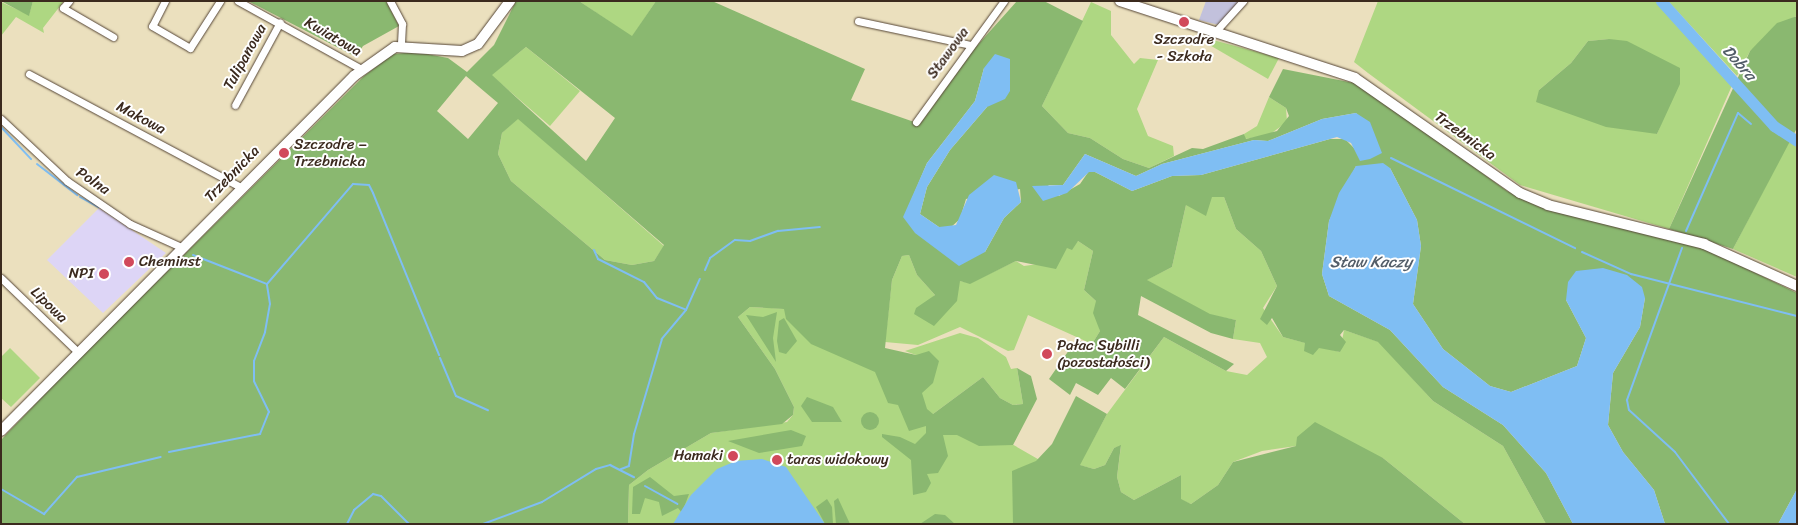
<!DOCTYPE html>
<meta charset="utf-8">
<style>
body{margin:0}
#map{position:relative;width:1798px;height:525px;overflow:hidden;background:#ebe0be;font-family:Sriracha,sans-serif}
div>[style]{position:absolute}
.built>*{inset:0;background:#ddd5f6}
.industrial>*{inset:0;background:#c2c1dc}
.green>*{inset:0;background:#aed782}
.forest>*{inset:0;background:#8ab870}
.round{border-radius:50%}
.water>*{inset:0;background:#7fbef3}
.stream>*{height:2px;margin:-1px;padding:0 1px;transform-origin:1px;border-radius:1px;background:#7fbef3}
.river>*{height:11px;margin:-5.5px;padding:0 5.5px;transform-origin:5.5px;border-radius:5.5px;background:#7fbef3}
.roads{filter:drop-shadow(0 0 1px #554536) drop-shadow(0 0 1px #554536)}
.street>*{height:7px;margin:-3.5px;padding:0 3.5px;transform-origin:3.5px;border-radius:3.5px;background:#fff}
.secondary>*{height:10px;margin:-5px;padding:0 5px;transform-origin:5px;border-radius:5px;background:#fff}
.dots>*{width:14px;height:14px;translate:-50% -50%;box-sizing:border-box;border:2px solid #fff;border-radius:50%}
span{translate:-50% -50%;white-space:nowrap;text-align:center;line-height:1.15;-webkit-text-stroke:4px #fff;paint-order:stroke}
.street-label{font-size:15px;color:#3b2a1e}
.poi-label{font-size:15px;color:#3b2a1e}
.left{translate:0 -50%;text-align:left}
.right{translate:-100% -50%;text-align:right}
.water-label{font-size:16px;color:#535e69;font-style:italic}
.frame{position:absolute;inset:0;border:2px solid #3b2a1e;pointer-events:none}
</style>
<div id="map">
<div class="built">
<i style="clip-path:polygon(99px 208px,166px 253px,103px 313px,47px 260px)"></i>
</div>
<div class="industrial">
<i style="clip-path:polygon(1206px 1px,1240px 1px,1219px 25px,1199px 20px)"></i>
</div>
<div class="green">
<i style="clip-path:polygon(33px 1px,64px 1px,43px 28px,44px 33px,16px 17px,1px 36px,1px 2px,29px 15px)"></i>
<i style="clip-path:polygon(579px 1px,656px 1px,632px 37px)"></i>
<i style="clip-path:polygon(evenodd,1378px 1px,1658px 1px,1734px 81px,1669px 229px,1520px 185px,1368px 73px,1354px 62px,1378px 1px,1609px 39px,1667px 109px,1657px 134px,1539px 90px,1571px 63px,1588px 41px,1609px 39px)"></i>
<i style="clip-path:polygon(1668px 1px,1797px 1px,1797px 15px,1750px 51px,1737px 76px)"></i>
<i style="clip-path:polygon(1091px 2px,1111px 11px,1111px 35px,1134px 64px,1140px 58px,1158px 60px,1137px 109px,1148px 136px,1173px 146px,1174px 156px,1149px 168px,1123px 159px,1090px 138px,1068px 133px,1042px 106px)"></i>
<i style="clip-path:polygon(1202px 37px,1279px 58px,1268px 79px,1201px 40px)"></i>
<i style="clip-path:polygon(526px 47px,580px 91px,550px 126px,491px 75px)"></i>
<i style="clip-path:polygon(1269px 97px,1286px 108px,1287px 122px,1269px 135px,1245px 139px,1244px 134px,1257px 126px)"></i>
<i style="clip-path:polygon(518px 118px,664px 246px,654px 261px,632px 265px,605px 260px,511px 181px,498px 154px,502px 133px)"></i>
<i style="clip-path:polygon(1789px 141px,1797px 146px,1797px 277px,1733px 249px)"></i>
<i style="clip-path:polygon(1212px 197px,1224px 197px,1236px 229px,1261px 251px,1277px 286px,1263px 308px,1283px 337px,1340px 352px,1344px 330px,1379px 342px,1433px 401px,1503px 446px,1546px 524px,1465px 524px,1383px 458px,1296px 446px,1262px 451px,1233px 462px,1218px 485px,1191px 504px,1181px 500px,1181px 475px,1134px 500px,1121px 492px,1117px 477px,1121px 446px,1114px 448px,1105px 465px,1094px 469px,1079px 465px,1107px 414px,1164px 337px,1226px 371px,1247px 375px,1267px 357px,1260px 343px,1233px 339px,1236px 320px,1210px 315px,1146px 280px,1172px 267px,1186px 205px)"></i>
<i style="clip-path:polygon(1078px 241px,1093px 251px,1084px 290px,1096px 301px,1100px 331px,1092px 344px,1028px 315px,1014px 350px,1008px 351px,960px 327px,918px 345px,885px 342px,892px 280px,902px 256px,909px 255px,917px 275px,935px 295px,914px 314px,960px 281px,970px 283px,1016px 261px,1024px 266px,1059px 261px,1067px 247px)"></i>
<i style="clip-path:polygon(750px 307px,789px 309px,922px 393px,916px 355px,905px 351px,960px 333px,978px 338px,1006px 357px,1011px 369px,1017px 368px,1023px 404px,1013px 405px,1000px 398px,983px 377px,933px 414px,963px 416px,1151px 524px,628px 524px,629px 485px,648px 470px,711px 433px,787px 422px,793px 415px,794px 407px,775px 369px,738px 317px)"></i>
<i style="clip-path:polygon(10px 348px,40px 378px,11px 407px,1px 398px,1px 357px)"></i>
</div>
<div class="forest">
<i style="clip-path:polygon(1px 1px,33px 1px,29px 16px)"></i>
<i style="clip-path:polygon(248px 1px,386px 1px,399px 26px,363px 46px,356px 57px)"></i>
<i style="clip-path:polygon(evenodd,516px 1px,579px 1px,632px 36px,656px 1px,712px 1px,865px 69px,851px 100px,920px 124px,975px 48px,1017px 1px,1044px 1px,1083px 21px,1042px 106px,1068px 133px,1090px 138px,1123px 159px,1149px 168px,1192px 148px,1203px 149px,1244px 134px,1246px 139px,1277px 131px,1289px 116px,1286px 108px,1269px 97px,1283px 69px,1359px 84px,1507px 191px,1538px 206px,1706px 249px,1797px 293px,1797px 489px,1778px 524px,1665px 524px,1654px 490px,1623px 452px,1608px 425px,1613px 373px,1640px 327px,1645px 298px,1566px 300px,1586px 338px,1577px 366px,1511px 392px,1490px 386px,1443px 349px,1413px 304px,1421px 246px,1417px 220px,1390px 168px,1356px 166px,1329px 221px,1322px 274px,1329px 296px,1390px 330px,1443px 387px,1503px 425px,1546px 473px,1573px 524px,1546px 524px,1503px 446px,1433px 401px,1378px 342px,1344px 330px,1340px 335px,1346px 342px,1340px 352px,1319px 348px,1313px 355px,1304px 351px,1305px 343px,1283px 337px,1272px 318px,1267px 325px,1260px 319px,1277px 286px,1261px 251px,1236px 229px,1224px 197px,1212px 197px,1206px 216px,1186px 205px,1172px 267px,1147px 280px,1210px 314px,1236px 320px,1233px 339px,1211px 333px,1141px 296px,1138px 315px,1234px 364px,1226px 371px,1164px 337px,1125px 389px,1111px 378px,1098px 395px,1076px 383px,1070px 395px,1049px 379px,1076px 340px,1092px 344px,1100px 331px,1093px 313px,1096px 301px,1084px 290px,1093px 251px,1078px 241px,1072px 250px,1067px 248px,1056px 269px,1016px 261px,970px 284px,960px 281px,957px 301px,934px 326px,914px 314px,916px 308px,935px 295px,917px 275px,909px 255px,902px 256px,892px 280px,885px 348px,916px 355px,929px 351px,939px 361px,933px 383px,922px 393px,927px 409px,933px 414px,983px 377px,1000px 398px,1013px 405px,1023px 404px,1017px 368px,1031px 376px,1037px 399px,1013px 445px,979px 446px,957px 435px,943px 435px,948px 456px,938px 473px,927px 474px,931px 483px,926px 492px,913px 495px,911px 460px,882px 437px,882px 434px,900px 437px,915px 444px,926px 433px,926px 426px,909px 431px,898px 405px,888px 403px,875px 372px,811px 344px,786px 319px,784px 309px,750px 307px,738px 317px,775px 369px,794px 407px,793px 415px,782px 424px,711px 433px,648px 470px,629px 485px,628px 524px,1px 524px,1px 440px,66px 372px,364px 76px,393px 54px,416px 52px,448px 58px,467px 72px,494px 45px,516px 1px,526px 47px,615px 118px,586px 161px,492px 75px,526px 47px,516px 1px,984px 68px,987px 107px,950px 150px,927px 187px,920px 214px,939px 227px,950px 228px,960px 219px,966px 199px,1020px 189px,1021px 202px,1004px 218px,985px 252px,904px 217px,927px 163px,975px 101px,984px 68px,516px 1px,466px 76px,498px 103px,468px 139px,437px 111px,466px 76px,516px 1px,1356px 113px,1375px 138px,1355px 149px,1345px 139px,1330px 139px,1201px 175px,1172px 176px,1132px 191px,1095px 172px,1089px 171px,1080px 184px,1059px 196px,1048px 185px,1063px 185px,1085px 154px,1136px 176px,1162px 164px,1254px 140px,1268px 141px,1322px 119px,1356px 113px,516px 1px,518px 119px,664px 245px,654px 261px,632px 265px,605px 260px,511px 181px,498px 154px,502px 133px,518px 119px)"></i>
<i style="clip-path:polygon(1797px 16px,1797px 128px,1733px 249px,1669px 229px,1750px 51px,1777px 23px)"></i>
<i style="clip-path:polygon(1609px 39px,1627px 41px,1680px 68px,1680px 84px,1657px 134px,1606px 127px,1536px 102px,1539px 90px,1571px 63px,1588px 41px)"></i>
<i style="clip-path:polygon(777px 312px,773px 338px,776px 362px,746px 315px,763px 317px)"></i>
<i style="clip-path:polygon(784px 318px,797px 341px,786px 354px,779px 352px,777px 341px,779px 321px)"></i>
<i style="clip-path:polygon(1076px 396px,1107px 414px,1080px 465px,1094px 469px,1105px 465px,1114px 448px,1121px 445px,1117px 477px,1121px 492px,1134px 500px,1181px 475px,1181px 499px,1191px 504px,1218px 485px,1233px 462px,1296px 446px,1297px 437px,1315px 422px,1383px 458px,1465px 524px,1013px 524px,1012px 471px,1036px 461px,1052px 444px)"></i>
<i style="clip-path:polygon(807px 397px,833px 407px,842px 422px,812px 422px,801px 406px)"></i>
<i class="round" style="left:861px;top:412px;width:18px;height:18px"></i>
<i style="clip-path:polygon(791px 430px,806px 436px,802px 446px,759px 453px,728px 441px)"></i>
<i style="clip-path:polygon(650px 477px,674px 496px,689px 494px,682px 513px,678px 508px,662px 516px,659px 502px,645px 498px,640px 514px,632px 514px,633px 487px)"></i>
<i style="clip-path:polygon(838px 498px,850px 524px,836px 524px,834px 501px)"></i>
<i style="clip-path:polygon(827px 499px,832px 507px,833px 524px,825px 524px,816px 507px)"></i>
<i style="clip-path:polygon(935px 514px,945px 515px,955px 524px,920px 524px)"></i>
</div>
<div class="water">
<i style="clip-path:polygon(995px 54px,1010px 59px,1010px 91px,1005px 99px,987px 107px,950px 150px,927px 187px,920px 214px,939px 227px,956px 225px,969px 195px,994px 175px,1016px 182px,1021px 202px,1004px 218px,985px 252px,959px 266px,915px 233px,903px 217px,927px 163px,975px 101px,984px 68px)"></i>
<i style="clip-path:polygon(1356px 113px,1370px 122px,1382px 153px,1370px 159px,1360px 161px,1351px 143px,1337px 137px,1201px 175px,1172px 176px,1132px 191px,1095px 172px,1089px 172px,1067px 193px,1043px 201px,1032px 186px,1063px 185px,1085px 154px,1136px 176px,1162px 164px,1254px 140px,1268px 141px,1322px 119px)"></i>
<i style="clip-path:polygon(1383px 163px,1390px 168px,1417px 220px,1421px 246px,1413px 304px,1443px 349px,1490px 386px,1511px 392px,1577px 366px,1586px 338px,1566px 300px,1568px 282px,1576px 271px,1603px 268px,1627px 275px,1642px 287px,1645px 298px,1640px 327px,1613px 373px,1608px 425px,1623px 452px,1654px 490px,1665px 524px,1573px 524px,1546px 473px,1503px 425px,1443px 387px,1390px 330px,1329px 296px,1322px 274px,1329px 221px,1339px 193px,1356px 166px)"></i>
<i style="clip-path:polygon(762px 459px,786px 467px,825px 524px,673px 524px,691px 495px,717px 469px,736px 461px)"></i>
<i style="clip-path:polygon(1797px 489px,1797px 524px,1778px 524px)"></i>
</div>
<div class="stream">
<i style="left:1px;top:127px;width:44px;rotate:46.8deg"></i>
<i style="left:1391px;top:158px;width:205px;rotate:26.1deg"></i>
<i style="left:37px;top:164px;width:51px;rotate:37.8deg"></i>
<i style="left:80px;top:197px;width:21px;rotate:29deg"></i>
<i style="left:1686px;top:231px;width:129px;rotate:-66.2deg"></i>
<i style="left:1738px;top:113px;width:17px;rotate:40deg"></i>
<i style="left:1682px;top:248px;width:162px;rotate:109.9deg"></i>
<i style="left:1627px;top:400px;width:10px;rotate:79deg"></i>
<i style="left:1629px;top:410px;width:62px;rotate:42.4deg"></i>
<i style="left:1675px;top:452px;width:90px;rotate:53.1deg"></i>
<i style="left:594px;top:250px;width:10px;rotate:66deg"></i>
<i style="left:598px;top:259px;width:51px;rotate:26.6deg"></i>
<i style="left:644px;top:282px;width:21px;rotate:51deg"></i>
<i style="left:657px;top:298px;width:31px;rotate:22deg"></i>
<i style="left:686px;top:310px;width:38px;rotate:130deg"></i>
<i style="left:662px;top:339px;width:99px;rotate:106.4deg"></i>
<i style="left:634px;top:434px;width:32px;rotate:99deg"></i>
<i style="left:629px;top:466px;width:9px;rotate:159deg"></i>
<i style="left:1582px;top:252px;width:54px;rotate:24.2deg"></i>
<i style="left:1631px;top:274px;width:171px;rotate:14.2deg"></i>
<i style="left:193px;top:255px;width:79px;rotate:21.4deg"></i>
<i style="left:705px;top:270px;width:13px;rotate:-67deg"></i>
<i style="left:710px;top:258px;width:31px;rotate:-36deg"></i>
<i style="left:735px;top:240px;width:15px;rotate:4deg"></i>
<i style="left:750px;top:241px;width:30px;rotate:-20deg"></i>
<i style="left:778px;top:231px;width:42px;rotate:-5.4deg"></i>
<i style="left:686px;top:310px;width:34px;rotate:-66deg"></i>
<i style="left:440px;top:358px;width:41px;rotate:67.2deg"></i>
<i style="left:456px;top:396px;width:35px;rotate:24deg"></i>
<i style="left:169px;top:452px;width:93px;rotate:-11.2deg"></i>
<i style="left:260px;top:434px;width:24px;rotate:-68deg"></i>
<i style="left:269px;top:412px;width:34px;rotate:-116deg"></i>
<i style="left:254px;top:381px;width:20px;rotate:-90deg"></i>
<i style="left:254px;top:361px;width:31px;rotate:-69deg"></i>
<i style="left:265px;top:332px;width:28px;rotate:-80deg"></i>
<i style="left:270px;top:304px;width:20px;rotate:-99deg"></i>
<i style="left:267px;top:284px;width:132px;rotate:-49.3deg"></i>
<i style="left:353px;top:184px;width:16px;rotate:4deg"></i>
<i style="left:369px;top:185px;width:9px;rotate:63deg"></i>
<i style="left:373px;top:193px;width:175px;rotate:67.8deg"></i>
<i style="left:645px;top:486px;width:37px;rotate:29deg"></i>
<i style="left:1px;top:489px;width:50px;rotate:30.2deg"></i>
<i style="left:44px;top:514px;width:50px;rotate:-48.3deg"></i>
<i style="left:77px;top:477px;width:86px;rotate:-13.4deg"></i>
<i style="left:347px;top:524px;width:16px;rotate:-63deg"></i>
<i style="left:354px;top:510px;width:25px;rotate:-40deg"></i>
<i style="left:373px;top:494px;width:8px;rotate:14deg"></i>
<i style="left:381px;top:496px;width:40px;rotate:45deg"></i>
<i style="left:483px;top:524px;width:63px;rotate:-20.4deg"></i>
<i style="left:542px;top:502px;width:63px;rotate:-31.4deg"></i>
<i style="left:596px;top:469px;width:15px;rotate:-16deg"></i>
<i style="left:610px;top:465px;width:27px;rotate:27deg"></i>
</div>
<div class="river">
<i style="left:1661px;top:1px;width:169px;rotate:47.9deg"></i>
<i style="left:1774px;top:126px;width:27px;rotate:33deg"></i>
</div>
<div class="roads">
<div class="street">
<i style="left:69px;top:1px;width:9px;rotate:131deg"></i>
<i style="left:63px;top:8px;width:58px;rotate:30.1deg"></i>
<i style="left:165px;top:1px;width:28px;rotate:117deg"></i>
<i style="left:152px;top:26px;width:44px;rotate:30.1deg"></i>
<i style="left:190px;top:48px;width:56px;rotate:-57.4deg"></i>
<i style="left:238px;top:1px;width:141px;rotate:28.9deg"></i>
<i style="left:390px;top:1px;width:26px;rotate:62deg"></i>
<i style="left:402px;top:24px;width:22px;rotate:93deg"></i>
<i style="left:858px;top:21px;width:116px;rotate:12deg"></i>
<i style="left:1215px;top:32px;width:42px;rotate:-47.9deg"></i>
<i style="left:29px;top:74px;width:240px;rotate:28.1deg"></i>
<i style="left:235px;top:105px;width:94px;rotate:-61.5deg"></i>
<i style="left:1px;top:119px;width:91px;rotate:43.2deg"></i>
<i style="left:67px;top:181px;width:76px;rotate:34.3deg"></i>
<i style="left:130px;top:224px;width:56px;rotate:24.3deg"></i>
<i style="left:916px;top:122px;width:150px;rotate:-54deg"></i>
<i style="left:1px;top:278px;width:107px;rotate:43.9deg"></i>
</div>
<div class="secondary">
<i style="left:1120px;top:1px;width:247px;rotate:18.1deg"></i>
<i style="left:1355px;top:78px;width:201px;rotate:34.9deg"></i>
<i style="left:1520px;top:193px;width:30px;rotate:23deg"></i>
<i style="left:1548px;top:205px;width:161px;rotate:14deg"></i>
<i style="left:1704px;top:244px;width:102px;rotate:24.3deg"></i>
<i style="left:1px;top:431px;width:501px;rotate:-45.16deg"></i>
<i style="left:354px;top:76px;width:50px;rotate:-35.3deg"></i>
<i style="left:395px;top:47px;width:67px;rotate:3.4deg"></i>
<i style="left:462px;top:51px;width:17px;rotate:-24deg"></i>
<i style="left:478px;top:44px;width:54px;rotate:-53.3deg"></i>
</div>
</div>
<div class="dots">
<i style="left:1184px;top:22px;background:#d1495b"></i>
<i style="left:284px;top:153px;background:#d1495b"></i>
<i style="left:129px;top:262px;background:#d1495b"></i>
<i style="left:104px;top:274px;background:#d1495b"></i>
<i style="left:1047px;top:354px;background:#d1495b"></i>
<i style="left:733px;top:456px;background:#d1495b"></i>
<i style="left:777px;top:460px;background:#d1495b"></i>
</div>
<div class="street-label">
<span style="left:333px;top:37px;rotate:30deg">Kwiatowa</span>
<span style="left:948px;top:53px;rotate:-54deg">Stawowa</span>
<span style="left:245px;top:57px;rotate:-61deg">Tulipanowa</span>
<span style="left:141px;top:118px;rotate:28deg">Makowa</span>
<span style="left:1465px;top:136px;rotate:36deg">Trzebnicka</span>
<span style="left:232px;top:174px;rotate:-46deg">Trzebnicka</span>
<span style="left:93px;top:181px;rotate:34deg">Polna</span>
<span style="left:49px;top:305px;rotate:44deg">Lipowa</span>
</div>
<div class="poi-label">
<span style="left:1184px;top:48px">Szczodre<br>- Szkoła</span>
<span class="left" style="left:294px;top:153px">Szczodre –<br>Trzebnicka</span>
<span class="left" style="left:139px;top:262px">Cheminst</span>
<span class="right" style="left:94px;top:274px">NPI</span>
<span class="left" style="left:1057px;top:354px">Pałac Sybilli<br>(pozostałości)</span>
<span class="right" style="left:723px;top:456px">Hamaki</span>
<span class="left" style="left:787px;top:460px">taras widokowy</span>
</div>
<div class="water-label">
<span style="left:1739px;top:63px;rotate:48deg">Dobra</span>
<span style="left:1371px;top:262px">Staw Kaczy</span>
</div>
<div class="frame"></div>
</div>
